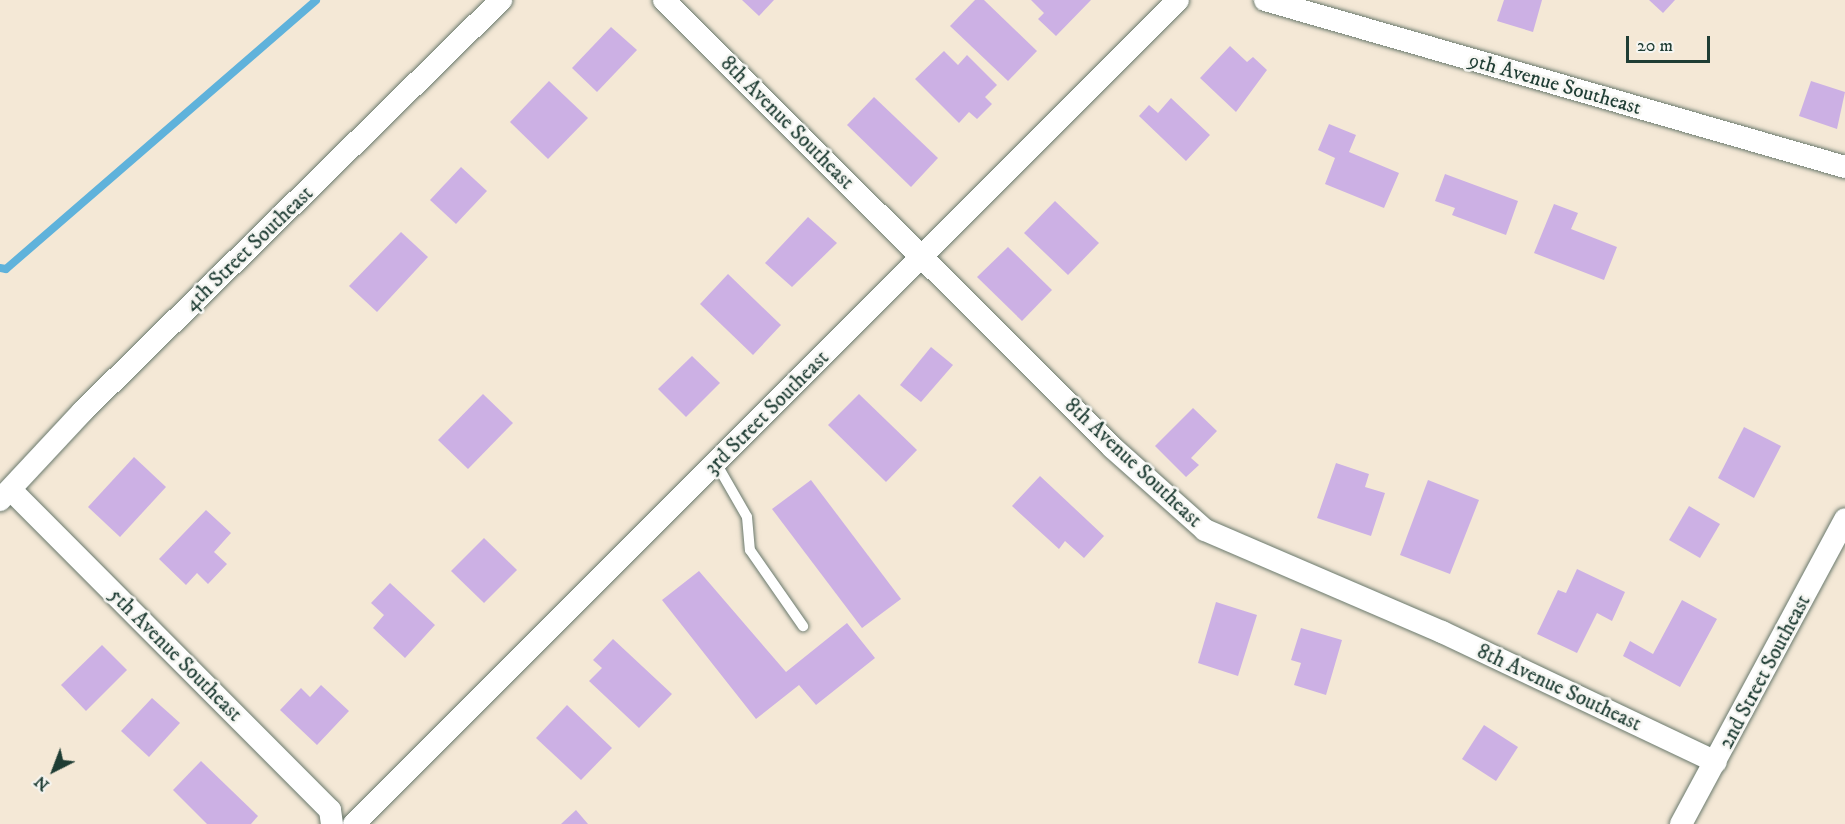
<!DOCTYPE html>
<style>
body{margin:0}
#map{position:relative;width:1845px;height:824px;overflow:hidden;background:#f4e8d6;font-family:"IM FELL DW Pica",serif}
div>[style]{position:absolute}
.stream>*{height:8px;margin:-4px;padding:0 4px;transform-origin:4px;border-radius:4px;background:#5fb2db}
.building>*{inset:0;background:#ccb0e4}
.roads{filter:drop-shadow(0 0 2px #6a796d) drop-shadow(0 0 2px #6a796d)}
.service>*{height:10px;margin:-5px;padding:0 5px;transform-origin:5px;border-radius:5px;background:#fff}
.minor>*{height:22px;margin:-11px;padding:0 11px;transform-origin:11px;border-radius:11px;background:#fff}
span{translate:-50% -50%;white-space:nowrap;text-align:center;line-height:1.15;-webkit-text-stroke:5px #f6f6f2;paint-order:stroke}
.street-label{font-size:21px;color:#1f3d34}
.north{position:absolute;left:24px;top:740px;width:60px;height:60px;-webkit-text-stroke:4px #f6f6f2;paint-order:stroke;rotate:222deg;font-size:16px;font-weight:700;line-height:24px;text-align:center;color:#1f3d34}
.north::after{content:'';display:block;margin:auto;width:21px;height:27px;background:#1f3d34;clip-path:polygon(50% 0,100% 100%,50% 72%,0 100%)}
.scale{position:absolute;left:1626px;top:36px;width:84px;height:27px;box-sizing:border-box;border:3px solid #1f3d34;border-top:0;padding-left:8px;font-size:18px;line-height:21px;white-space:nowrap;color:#1f3d34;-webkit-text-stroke:4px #f6f6f2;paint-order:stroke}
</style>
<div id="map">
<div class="stream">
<i style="left:0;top:268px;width:6px;rotate:9deg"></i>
<i style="left:6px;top:269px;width:410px;rotate:-40.9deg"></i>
</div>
<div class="building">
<i style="clip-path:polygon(742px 0,774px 0,759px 16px)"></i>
<i style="clip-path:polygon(975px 0,984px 0,1037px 51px,1008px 81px,950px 26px)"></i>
<i style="clip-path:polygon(1031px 0,1091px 0,1056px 36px,1038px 19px,1044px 13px)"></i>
<i style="clip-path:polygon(1504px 0,1542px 0,1533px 32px,1497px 21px)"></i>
<i style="clip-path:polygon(1649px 0,1675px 0,1663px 13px)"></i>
<i style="clip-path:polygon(611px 27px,637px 50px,597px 92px,572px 68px)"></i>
<i style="clip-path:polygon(1230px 46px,1247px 62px,1253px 57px,1267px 70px,1236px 112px,1200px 78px)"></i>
<i style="clip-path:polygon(944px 51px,958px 65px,967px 55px,997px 85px,985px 97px,992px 104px,977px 119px,969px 112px,959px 123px,915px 79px)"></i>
<i style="clip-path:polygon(549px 81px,588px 118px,548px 159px,510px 122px)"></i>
<i style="clip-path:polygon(1811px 81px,1845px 92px,1837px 129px,1799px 116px)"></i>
<i style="clip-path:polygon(874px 97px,938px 158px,911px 187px,847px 125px)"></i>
<i style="clip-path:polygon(1171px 98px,1210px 135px,1186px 161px,1139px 116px,1149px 105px,1158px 113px)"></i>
<i style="clip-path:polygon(1329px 124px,1356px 135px,1349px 152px,1399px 173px,1384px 208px,1325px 184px,1335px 158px,1318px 150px)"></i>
<i style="clip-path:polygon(461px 167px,487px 191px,456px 224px,430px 200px)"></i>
<i style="clip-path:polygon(1445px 174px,1518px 201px,1506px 235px,1452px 215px,1455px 208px,1435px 201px)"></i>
<i style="clip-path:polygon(1055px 201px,1099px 243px,1068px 275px,1024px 233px)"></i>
<i style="clip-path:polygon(1554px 204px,1578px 213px,1571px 229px,1617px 247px,1604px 280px,1534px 253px)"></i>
<i style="clip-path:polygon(808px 217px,837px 243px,792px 287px,765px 263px)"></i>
<i style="clip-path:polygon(401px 232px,428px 257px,377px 312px,349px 286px)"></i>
<i style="clip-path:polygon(1008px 247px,1052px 290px,1022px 321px,977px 277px)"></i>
<i style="clip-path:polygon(728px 274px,781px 325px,753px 355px,700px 304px)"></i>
<i style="clip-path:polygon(931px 347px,953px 365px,921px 402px,900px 385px)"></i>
<i style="clip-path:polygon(692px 356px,720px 383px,686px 417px,658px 389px)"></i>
<i style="clip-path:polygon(483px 394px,513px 423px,468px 469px,438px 440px)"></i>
<i style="clip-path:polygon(859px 394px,917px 450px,886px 482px,828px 425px)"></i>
<i style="clip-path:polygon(1193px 408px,1217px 431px,1191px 458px,1199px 465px,1186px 477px,1155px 446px)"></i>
<i style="clip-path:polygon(1744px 427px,1781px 446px,1754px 498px,1718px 478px)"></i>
<i style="clip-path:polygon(134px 457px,166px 487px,120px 537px,88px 507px)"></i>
<i style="clip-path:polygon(1336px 463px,1369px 474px,1365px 487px,1385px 493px,1371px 536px,1317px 518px)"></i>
<i style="clip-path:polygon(1040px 476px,1104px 536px,1084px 558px,1065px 541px,1059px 549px,1012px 506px)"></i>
<i style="clip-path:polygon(811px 480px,901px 599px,862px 628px,772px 509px)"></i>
<i style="clip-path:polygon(1428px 480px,1479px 500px,1450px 574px,1400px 555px)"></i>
<i style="clip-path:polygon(1689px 506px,1720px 524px,1700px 558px,1669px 540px)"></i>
<i style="clip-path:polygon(206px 510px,231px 533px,214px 552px,227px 564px,208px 584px,197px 573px,186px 585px,159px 559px)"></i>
<i style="clip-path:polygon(484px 538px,517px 570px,484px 603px,451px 571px)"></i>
<i style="clip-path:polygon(1577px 569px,1625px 592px,1612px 621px,1597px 613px,1577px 653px,1537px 634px,1558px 590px,1566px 593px)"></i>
<i style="clip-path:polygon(699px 571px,786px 672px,847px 623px,875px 658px,816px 705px,799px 685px,756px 719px,662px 600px)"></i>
<i style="clip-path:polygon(390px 583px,435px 625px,405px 658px,373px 628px,384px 615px,371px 603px)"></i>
<i style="clip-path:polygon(1682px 600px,1717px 619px,1680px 687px,1623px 656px,1630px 641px,1653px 654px)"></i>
<i style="clip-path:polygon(1216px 602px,1257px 615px,1238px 676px,1198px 663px)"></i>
<i style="clip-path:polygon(1301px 628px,1342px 640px,1326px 695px,1294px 685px,1301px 663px,1291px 660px)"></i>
<i style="clip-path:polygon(613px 639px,672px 694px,639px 728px,589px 681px,602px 668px,593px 660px)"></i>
<i style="clip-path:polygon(102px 645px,127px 670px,86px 711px,61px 685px)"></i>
<i style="clip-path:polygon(321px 685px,349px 711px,317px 745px,280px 710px,301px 688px,310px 697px)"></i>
<i style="clip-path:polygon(152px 698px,180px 723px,149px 757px,121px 731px)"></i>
<i style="clip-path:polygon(567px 705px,612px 748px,581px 780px,536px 738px)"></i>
<i style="clip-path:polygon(1484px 725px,1518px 747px,1496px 781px,1462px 759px)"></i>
<i style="clip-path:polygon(201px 761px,258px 816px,251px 824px,207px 824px,173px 790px)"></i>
<i style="clip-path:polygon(576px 810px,588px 824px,561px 824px)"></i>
</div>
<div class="roads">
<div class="service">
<i style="left:716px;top:463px;width:62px;rotate:60.1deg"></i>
<i style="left:747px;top:517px;width:33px;rotate:85deg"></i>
<i style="left:750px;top:550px;width:93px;rotate:55.1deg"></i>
</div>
<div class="minor">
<i style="left:664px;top:0;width:634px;rotate:44.94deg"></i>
<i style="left:1113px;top:448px;width:123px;rotate:41.7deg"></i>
<i style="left:1205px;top:530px;width:258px;rotate:23.3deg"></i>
<i style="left:1442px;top:632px;width:303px;rotate:25.4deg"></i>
<i style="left:1265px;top:0;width:604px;rotate:16.06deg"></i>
<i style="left:11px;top:490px;width:452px;rotate:45.1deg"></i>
<i style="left:330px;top:810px;width:14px;rotate:82deg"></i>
<i style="left:0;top:500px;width:120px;rotate:-47deg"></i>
<i style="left:82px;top:412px;width:588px;rotate:-44.52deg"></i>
<i style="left:354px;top:824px;width:1165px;rotate:-45deg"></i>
<i style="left:1681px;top:824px;width:346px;rotate:-61.7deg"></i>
</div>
</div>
<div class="street-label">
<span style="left:1555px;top:84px;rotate:16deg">9th Avenue Southeast</span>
<span style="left:787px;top:123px;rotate:45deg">8th Avenue Southeast</span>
<span style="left:249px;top:249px;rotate:-44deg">4th Street Southeast</span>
<span style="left:767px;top:413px;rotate:-45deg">3rd Street Southeast</span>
<span style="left:1133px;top:463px;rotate:43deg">8th Avenue Southeast</span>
<span style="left:175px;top:655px;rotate:45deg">5th Avenue Southeast</span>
<span style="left:1765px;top:672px;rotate:-62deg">2nd Street Southeast</span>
<span style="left:1559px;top:688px;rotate:25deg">8th Avenue Southeast</span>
</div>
<div class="north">N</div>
<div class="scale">20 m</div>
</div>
